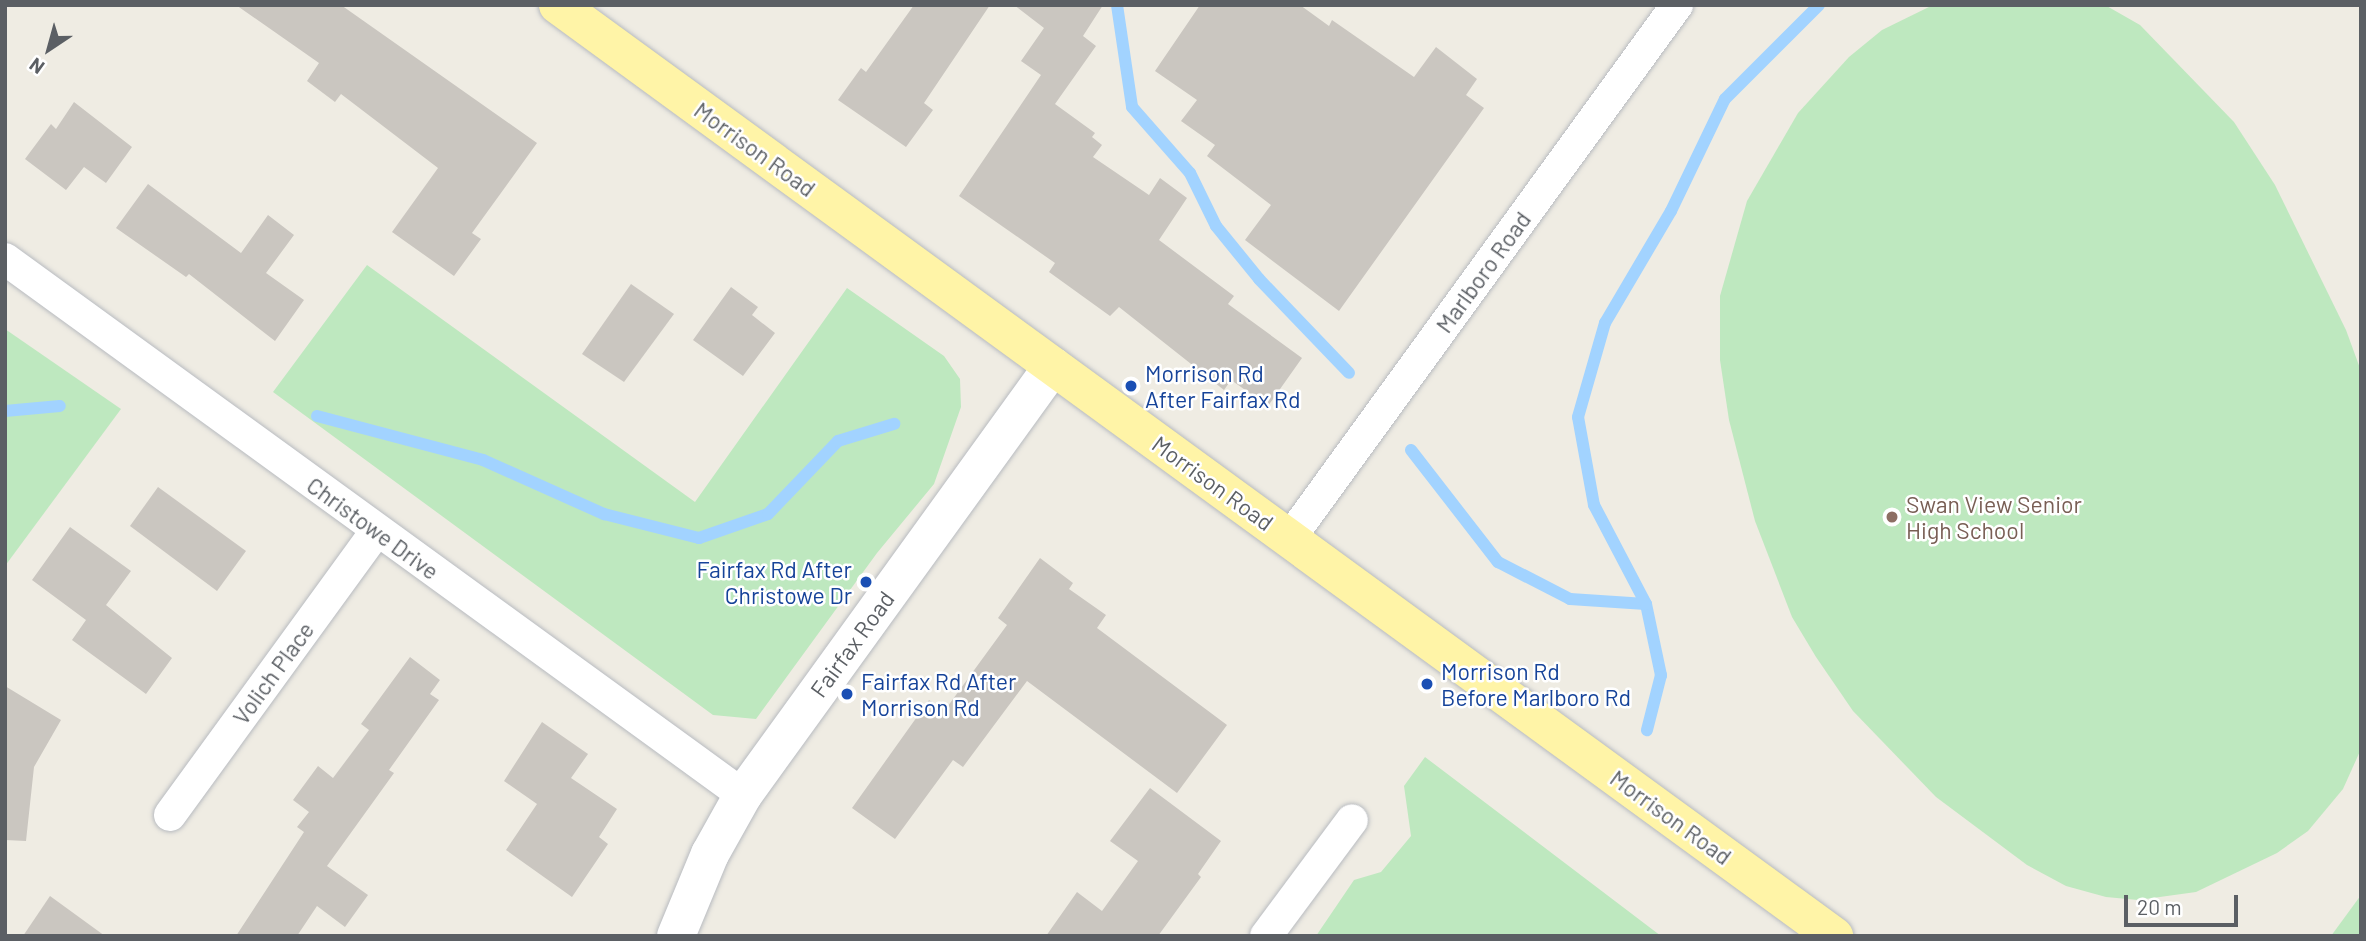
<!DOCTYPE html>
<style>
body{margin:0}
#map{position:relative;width:2366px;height:941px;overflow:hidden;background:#efece3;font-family:Barlow,sans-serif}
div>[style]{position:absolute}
.green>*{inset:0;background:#bee8bf}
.stream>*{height:12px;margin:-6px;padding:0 6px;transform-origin:6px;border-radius:6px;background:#a2d3ff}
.building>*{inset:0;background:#cac6c0}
.roads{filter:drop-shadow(0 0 2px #b8bbc0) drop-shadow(0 0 2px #b8bbc0)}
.street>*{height:32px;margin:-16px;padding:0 16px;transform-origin:16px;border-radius:16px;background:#fff}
.secondary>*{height:38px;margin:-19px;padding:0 19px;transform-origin:19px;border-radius:19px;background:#fff}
.primary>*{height:38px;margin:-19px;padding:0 19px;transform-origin:19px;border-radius:19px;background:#fff4a7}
.dots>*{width:19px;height:19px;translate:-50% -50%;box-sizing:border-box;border:4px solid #fff;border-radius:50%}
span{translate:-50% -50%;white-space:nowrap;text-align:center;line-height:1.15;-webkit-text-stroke:5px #fff;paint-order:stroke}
.street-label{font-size:23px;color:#5b5f64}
.transit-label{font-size:23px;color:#164399}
.left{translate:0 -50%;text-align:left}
.right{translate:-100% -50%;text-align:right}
.education-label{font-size:23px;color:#785e54}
.frame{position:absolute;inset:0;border:7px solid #5b5f64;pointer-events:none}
.north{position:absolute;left:14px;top:14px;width:70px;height:70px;-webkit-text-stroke:5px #fff;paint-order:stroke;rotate:216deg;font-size:19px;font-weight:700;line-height:28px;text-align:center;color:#5b5f64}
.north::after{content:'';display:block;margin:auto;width:24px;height:32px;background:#5b5f64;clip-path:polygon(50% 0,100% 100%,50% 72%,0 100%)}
.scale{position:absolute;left:2124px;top:895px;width:114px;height:32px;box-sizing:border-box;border:4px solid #5b5f64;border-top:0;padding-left:9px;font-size:21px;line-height:24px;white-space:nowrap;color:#5b5f64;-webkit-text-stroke:5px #fff;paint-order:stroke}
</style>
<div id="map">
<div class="green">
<i style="clip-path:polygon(1933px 5px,2105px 5px,2140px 25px,2234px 122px,2275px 185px,2346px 330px,2361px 371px,2361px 749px,2343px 789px,2308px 831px,2277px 853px,2196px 892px,2138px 900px,2106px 897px,2066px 886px,2027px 865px,1936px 797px,1853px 711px,1816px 657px,1792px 617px,1755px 521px,1729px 420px,1720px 360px,1720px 296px,1747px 201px,1798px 113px,1849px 57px,1882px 30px)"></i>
<i style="clip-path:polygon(367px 265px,695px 502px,847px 288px,944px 356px,960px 379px,961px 407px,934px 484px,877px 553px,756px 719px,713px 715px,273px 392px)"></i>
<i style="clip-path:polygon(5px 329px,121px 409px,5px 566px)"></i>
<i style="clip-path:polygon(1425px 757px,1661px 936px,1316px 936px,1354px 880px,1381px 872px,1411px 836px,1404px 786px)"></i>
<i style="clip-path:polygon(2361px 895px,2361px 936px,2331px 936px)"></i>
</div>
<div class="stream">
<i style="left:1117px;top:5px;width:103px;rotate:81.6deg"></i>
<i style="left:1132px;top:107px;width:88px;rotate:48.7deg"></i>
<i style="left:1190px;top:173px;width:59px;rotate:63.9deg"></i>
<i style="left:1216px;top:226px;width:68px;rotate:50.9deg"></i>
<i style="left:1259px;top:279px;width:130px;rotate:46.2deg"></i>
<i style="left:5px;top:411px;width:55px;rotate:-5.2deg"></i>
<i style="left:317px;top:416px;width:172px;rotate:14.8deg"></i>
<i style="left:483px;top:460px;width:133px;rotate:24.1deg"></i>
<i style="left:604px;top:514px;width:98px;rotate:14.2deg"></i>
<i style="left:699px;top:538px;width:73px;rotate:-19.2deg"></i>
<i style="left:768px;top:514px;width:101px;rotate:-46.2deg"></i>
<i style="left:838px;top:441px;width:59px;rotate:-16.9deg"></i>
<i style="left:1411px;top:450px;width:142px;rotate:52.2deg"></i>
<i style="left:1498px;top:562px;width:81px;rotate:27.2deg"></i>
<i style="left:1570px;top:599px;width:76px;rotate:3.8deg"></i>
<i style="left:1646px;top:604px;width:73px;rotate:78.1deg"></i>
<i style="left:1661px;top:675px;width:57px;rotate:104.3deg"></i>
<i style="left:1646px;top:604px;width:112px;rotate:-117.7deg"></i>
<i style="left:1594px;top:505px;width:89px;rotate:-100.3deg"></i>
<i style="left:1578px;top:417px;width:98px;rotate:-74deg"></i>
<i style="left:1605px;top:323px;width:130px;rotate:-59.5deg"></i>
<i style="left:1671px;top:211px;width:124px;rotate:-64.3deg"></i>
<i style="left:1725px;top:99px;width:133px;rotate:-45deg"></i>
</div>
<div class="building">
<i style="clip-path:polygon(236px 5px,341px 5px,537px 143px,472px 233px,481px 239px,454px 276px,392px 232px,438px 168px,341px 94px,335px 102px,307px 81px,319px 63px)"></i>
<i style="clip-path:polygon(914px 5px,990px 5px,924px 103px,933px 110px,906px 147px,838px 100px,861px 68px,866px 72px)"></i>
<i style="clip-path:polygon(1014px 5px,1103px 5px,1083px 36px,1096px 46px,1055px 104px,1095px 133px,1092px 137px,1102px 145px,1093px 157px,1149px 195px,1160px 178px,1187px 198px,1159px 240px,1234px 296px,1228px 304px,1302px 358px,1268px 406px,1231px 380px,1224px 390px,1119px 307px,1110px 316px,1049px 272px,1055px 263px,959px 196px,1041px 75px,1021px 61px,1044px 28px)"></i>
<i style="clip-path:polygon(1200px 5px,1300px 5px,1329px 26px,1332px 20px,1414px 77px,1436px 47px,1477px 79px,1466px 95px,1484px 108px,1339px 311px,1245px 240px,1271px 205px,1207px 156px,1215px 145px,1181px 121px,1197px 100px,1155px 71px)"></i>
<i style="clip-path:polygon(74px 102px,132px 147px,106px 183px,84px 167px,66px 190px,25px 159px,51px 124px,56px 129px)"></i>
<i style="clip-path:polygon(148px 184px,241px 253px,268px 215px,294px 235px,266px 273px,304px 300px,275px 341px,189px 274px,186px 277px,116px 228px)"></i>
<i style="clip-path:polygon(631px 284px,674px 314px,624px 382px,582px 354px)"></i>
<i style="clip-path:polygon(731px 287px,758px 307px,752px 315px,775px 333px,743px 376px,693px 340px)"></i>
<i style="clip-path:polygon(158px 487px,246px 551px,217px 591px,130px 526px)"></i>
<i style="clip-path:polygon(70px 527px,131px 571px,106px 605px,172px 658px,146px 694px,72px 640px,86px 620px,32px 580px)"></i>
<i style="clip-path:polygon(1040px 558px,1073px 583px,1069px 589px,1106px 615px,1097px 628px,1227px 725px,1177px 793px,1027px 681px,963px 767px,953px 760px,895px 839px,852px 808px,929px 700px,945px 710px,1007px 625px,998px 618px)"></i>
<i style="clip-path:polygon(410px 657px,440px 680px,430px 694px,439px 700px,389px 770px,394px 773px,327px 866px,368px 895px,345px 927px,317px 906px,297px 936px,236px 936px,304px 832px,297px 827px,309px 812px,293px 800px,318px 766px,333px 778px,369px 730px,361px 724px)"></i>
<i style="clip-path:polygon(5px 686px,61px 720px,34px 767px,26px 841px,5px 840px)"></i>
<i style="clip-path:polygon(542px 722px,588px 754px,571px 778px,617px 809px,599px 837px,608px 844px,572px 897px,506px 850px,537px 804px,504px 781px)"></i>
<i style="clip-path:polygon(1150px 788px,1221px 841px,1198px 874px,1201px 877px,1158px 936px,1046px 936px,1077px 892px,1102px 911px,1138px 861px,1110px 841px)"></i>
<i style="clip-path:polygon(50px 896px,105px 936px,23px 936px)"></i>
</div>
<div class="roads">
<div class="street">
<i style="left:5px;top:259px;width:912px;rotate:35.99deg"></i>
<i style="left:1290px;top:538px;width:659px;rotate:-54.02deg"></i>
<i style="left:170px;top:815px;width:351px;rotate:-54deg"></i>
<i style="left:1266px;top:936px;width:144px;rotate:-53.4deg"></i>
</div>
<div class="secondary">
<i style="left:676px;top:936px;width:89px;rotate:-67.5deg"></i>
<i style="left:710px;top:854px;width:68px;rotate:-60.8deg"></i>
<i style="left:743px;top:795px;width:529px;rotate:-54.15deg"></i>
</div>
<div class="primary">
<i style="left:558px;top:5px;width:1580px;rotate:36.12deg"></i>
</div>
</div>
<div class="dots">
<i style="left:1131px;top:386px;background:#1a4fb4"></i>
<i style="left:1892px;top:517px;background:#8d6e63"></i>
<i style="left:866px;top:582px;background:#1a4fb4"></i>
<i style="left:1427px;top:684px;background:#1a4fb4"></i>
<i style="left:847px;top:694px;background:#1a4fb4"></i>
</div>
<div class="street-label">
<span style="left:755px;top:149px;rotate:36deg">Morrison Road</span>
<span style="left:1483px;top:272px;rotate:-54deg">Marlboro Road</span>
<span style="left:1213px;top:483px;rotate:36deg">Morrison Road</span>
<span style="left:373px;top:528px;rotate:36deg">Christowe Drive</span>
<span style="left:852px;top:644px;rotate:-54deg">Fairfax Road</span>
<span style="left:273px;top:673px;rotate:-54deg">Volich Place</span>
<span style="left:1671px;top:817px;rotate:36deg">Morrison Road</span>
</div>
<div class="transit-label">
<span class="left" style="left:1145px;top:386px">Morrison Rd<br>After Fairfax Rd</span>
<span class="right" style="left:852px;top:582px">Fairfax Rd After<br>Christowe Dr</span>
<span class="left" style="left:1441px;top:684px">Morrison Rd<br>Before Marlboro Rd</span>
<span class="left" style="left:861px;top:694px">Fairfax Rd After<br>Morrison Rd</span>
</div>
<div class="education-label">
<span class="left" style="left:1906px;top:517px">Swan View Senior<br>High School</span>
</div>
<div class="frame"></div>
<div class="north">N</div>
<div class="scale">20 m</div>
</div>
